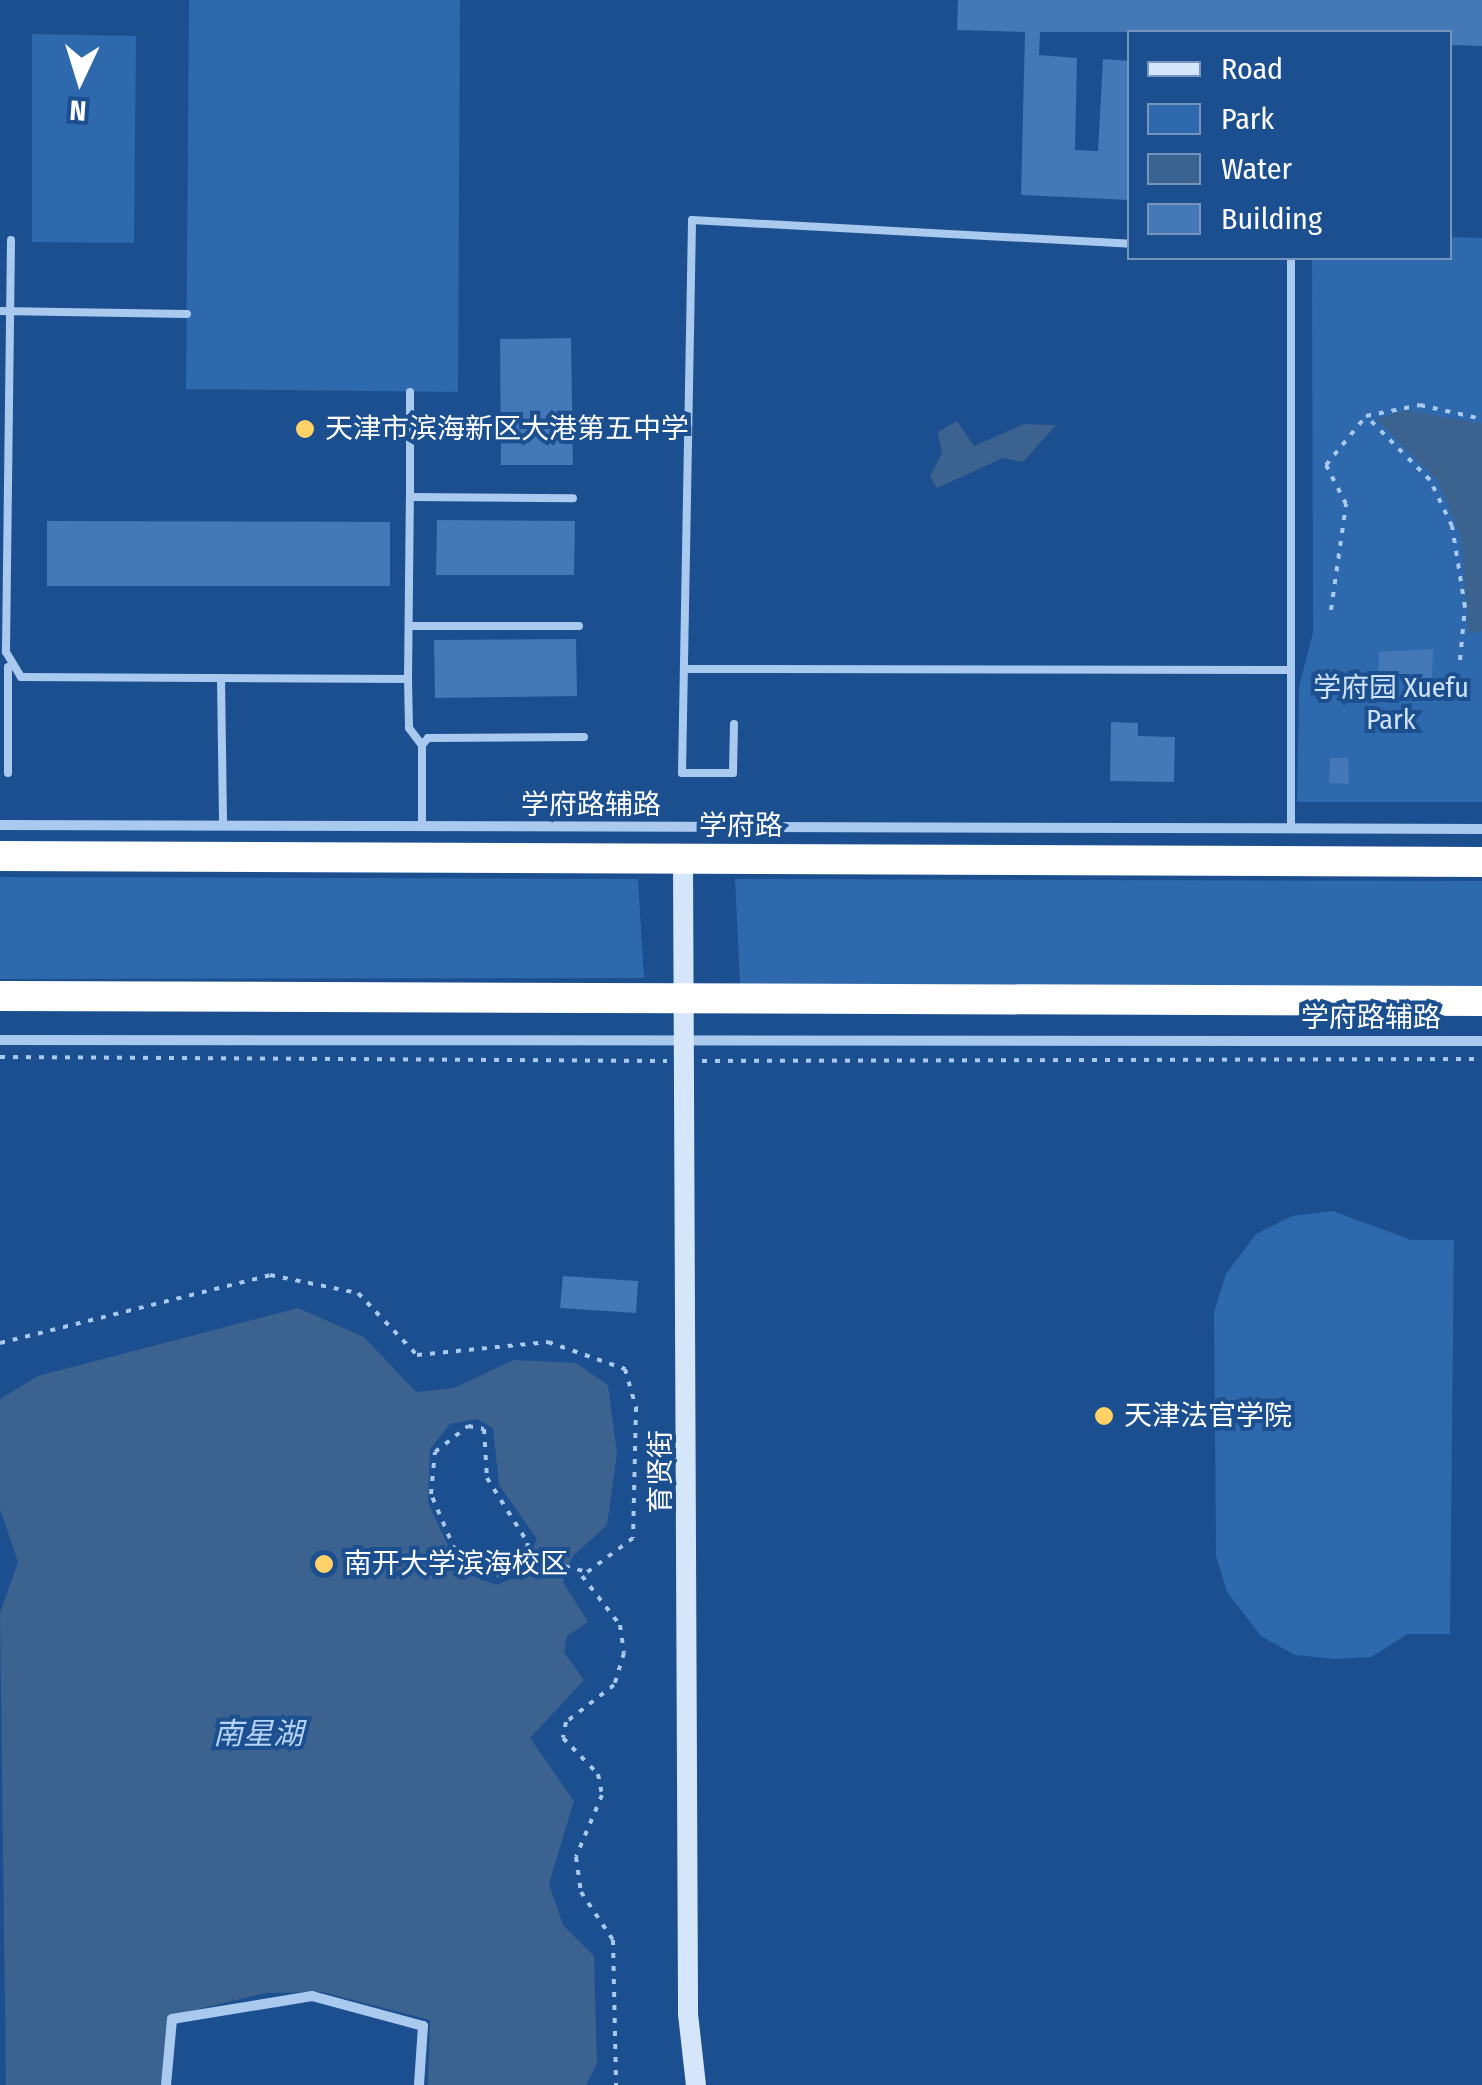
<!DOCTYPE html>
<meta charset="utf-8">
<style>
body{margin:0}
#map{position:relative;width:1482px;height:2085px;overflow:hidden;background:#1b4f8f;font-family:"Fira Sans Condensed","Noto Sans SC",sans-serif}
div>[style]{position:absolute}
.green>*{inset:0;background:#2e69ad}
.water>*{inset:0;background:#3c6290}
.building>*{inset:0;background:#4478b7}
.path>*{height:4px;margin-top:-2px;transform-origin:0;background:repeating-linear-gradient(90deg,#a9c9ee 0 5px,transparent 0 13px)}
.lane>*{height:8px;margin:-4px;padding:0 4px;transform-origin:4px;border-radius:4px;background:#a9c9ee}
.street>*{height:10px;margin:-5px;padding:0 5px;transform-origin:5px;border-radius:5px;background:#a9c9ee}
.secondary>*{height:20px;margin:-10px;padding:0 10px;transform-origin:10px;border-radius:10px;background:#d6e6fa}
.highway>*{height:30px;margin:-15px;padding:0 15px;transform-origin:15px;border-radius:15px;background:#fff}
.dots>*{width:28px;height:28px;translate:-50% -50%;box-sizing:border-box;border:5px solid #1b4f8f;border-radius:50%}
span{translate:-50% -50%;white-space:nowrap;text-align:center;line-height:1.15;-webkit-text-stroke:8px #1b4f8f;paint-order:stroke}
.poi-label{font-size:28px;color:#fff}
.left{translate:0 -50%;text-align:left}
.park-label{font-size:28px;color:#cfe3fa}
.street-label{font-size:28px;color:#fff}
.water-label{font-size:30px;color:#b5d3f5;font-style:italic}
.legend{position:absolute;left:1127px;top:30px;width:325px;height:230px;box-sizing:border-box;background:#1b4f8f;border:2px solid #7695bc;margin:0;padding:12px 18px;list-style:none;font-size:30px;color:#fff}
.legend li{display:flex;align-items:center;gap:20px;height:50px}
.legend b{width:50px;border:2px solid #7695bc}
.north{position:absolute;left:30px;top:30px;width:100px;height:100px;-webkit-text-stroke:8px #1b4f8f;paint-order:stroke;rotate:184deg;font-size:28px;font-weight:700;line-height:40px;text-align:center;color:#fff}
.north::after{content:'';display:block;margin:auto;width:35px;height:45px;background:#fff;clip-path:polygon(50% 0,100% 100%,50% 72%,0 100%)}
</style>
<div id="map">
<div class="green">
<i style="clip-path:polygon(189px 0,460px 0,458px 392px,186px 389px)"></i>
<i style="clip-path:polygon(32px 34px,136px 36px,134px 243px,32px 242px)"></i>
<i style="clip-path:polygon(1450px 237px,1482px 238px,1482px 802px,1297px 802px,1299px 686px,1313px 633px,1312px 258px,1450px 258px)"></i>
<i style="clip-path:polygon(0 877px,638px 879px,644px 978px,0 979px)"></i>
<i style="clip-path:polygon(735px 879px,1482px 881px,1482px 987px,740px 984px)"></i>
<i style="clip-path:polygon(1333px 1211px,1411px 1240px,1454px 1240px,1450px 1634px,1408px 1634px,1371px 1657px,1334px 1659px,1295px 1655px,1261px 1636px,1227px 1592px,1216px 1556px,1214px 1312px,1226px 1274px,1256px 1234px,1292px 1216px)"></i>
</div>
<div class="water">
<i style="clip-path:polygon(1406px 410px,1482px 424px,1482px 631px,1468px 634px,1461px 536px,1438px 481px,1376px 419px)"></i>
<i style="clip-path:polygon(957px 421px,974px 446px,1024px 424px,1056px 425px,1023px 462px,1003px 458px,937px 488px,930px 476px,942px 453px,938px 432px)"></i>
<i style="clip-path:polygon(evenodd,298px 1308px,364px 1337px,416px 1392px,454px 1388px,514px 1360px,576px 1363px,608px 1385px,617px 1454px,607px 1525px,572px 1557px,563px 1582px,588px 1622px,567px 1636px,564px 1652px,584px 1680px,530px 1738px,574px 1801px,549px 1884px,563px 1925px,594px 1956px,597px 2064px,586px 2085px,428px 2085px,430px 2020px,322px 1992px,265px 1993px,169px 2016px,162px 2085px,6px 2085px,0 1613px,18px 1562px,0 1509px,0 1399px,38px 1376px,298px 1308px,477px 1419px,493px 1428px,499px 1485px,537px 1539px,522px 1575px,496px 1585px,460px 1571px,428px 1503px,430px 1449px,450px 1424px,477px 1419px)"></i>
</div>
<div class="building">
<i style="clip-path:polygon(958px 0,1482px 0,1482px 46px,1450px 45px,1450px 32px,1040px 32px,1039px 55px,1077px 58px,1075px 150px,1098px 151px,1103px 59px,1130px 61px,1130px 200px,1021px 195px,1025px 32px,957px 30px)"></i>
<i style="clip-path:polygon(571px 338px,573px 465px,501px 465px,500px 339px)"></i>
<i style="clip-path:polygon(437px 520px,575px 521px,574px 575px,436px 575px)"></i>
<i style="clip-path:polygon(47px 521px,390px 522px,390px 586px,47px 586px)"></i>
<i style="clip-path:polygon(576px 639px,577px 696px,435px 698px,434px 640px)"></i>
<i style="clip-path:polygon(1433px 649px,1432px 679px,1378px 677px,1379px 652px)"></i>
<i style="clip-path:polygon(1111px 722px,1138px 723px,1138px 736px,1175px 737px,1174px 782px,1110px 781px)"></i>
<i style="clip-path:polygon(1330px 758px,1348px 758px,1349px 784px,1329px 783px)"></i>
<i style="clip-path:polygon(563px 1276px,638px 1281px,636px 1313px,560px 1308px)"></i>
</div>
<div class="path">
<i style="left:1331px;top:610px;width:107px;rotate:-81.9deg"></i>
<i style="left:1346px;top:504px;width:44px;rotate:-117.1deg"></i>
<i style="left:1326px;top:465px;width:63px;rotate:-50.8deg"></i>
<i style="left:1460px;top:660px;width:53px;rotate:-84.6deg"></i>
<i style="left:1465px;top:607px;width:82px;rotate:-99.1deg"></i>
<i style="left:1452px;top:526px;width:51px;rotate:-115.6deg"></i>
<i style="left:1430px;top:480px;width:91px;rotate:-135deg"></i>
<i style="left:1366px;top:416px;width:55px;rotate:-11.5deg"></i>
<i style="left:1420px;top:405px;width:64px;rotate:12.7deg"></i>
<i style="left:0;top:1057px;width:667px;rotate:0.34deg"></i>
<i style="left:702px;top:1061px;width:780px;rotate:-0.15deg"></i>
<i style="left:0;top:1343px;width:278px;rotate:-14.1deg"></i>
<i style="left:270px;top:1275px;width:90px;rotate:11.6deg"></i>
<i style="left:358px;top:1293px;width:86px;rotate:46.4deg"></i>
<i style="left:417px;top:1355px;width:132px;rotate:-5.7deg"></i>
<i style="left:548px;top:1342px;width:82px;rotate:19.3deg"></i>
<i style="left:625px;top:1369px;width:40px;rotate:74deg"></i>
<i style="left:636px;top:1407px;width:131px;rotate:91.3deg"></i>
<i style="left:633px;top:1538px;width:64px;rotate:143.3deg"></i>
<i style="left:582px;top:1576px;width:62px;rotate:52.2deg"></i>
<i style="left:620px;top:1625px;width:28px;rotate:82deg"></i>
<i style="left:624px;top:1653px;width:34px;rotate:107deg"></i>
<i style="left:614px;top:1685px;width:61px;rotate:142.4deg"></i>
<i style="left:566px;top:1722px;width:16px;rotate:101deg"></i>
<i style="left:563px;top:1738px;width:50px;rotate:45.8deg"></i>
<i style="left:598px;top:1774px;width:21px;rotate:79deg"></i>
<i style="left:602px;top:1795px;width:67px;rotate:112.8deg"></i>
<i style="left:576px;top:1857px;width:35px;rotate:82deg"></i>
<i style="left:581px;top:1892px;width:58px;rotate:56.3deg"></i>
<i style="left:613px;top:1940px;width:145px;rotate:88.8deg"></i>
<i style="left:468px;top:1426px;width:16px;rotate:11deg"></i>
<i style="left:484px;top:1429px;width:49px;rotate:86.5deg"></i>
<i style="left:487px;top:1478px;width:77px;rotate:57.8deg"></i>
<i style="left:528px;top:1543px;width:19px;rotate:102deg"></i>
<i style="left:524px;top:1562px;width:27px;rotate:146deg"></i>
<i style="left:502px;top:1577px;width:45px;rotate:-160.3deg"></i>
<i style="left:460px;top:1562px;width:74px;rotate:-113.1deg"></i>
<i style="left:431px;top:1494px;width:42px;rotate:-84.6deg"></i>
<i style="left:435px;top:1452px;width:42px;rotate:-38.2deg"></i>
<i style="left:527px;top:1557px;width:59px;rotate:13.8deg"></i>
</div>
<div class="lane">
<i style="left:11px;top:240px;width:412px;rotate:90.7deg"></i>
<i style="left:6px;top:652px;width:29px;rotate:59deg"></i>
<i style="left:21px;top:677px;width:387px;rotate:0.3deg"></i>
<i style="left:408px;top:679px;width:182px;rotate:-89.4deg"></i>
<i style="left:410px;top:497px;width:163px;rotate:0.4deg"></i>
<i style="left:1291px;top:258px;width:571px;rotate:90deg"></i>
<i style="left:0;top:311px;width:187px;rotate:0.9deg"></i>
<i style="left:410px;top:497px;width:105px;rotate:-90deg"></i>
<i style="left:409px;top:626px;width:170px"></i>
<i style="left:8px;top:667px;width:106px;rotate:90deg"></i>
<i style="left:686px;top:669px;width:605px;rotate:0.09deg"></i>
<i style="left:221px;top:678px;width:148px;rotate:89.2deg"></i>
<i style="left:408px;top:679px;width:49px;rotate:88.8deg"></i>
<i style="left:409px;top:728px;width:21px;rotate:53deg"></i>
<i style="left:422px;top:745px;width:82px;rotate:90deg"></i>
<i style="left:734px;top:724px;width:49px;rotate:91.2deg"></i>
<i style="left:733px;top:773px;width:51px;rotate:180deg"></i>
<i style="left:682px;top:773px;width:553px;rotate:-88.96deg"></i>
<i style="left:692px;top:220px;width:439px;rotate:3.1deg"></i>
<i style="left:422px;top:745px;width:9px;rotate:-49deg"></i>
<i style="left:428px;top:738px;width:156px;rotate:-0.4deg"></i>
</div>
<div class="street">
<i style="left:0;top:825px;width:1482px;rotate:0.15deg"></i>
<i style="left:0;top:1040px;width:1482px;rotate:0.04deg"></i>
<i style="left:166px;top:2085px;width:66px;rotate:-84.8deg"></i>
<i style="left:172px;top:2019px;width:142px;rotate:-9.3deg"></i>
<i style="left:312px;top:1996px;width:115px;rotate:15.1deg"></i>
<i style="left:423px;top:2026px;width:59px;rotate:93.9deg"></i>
</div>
<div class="secondary">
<i style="left:683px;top:859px;width:1155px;rotate:89.75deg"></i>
<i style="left:688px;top:2014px;width:71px;rotate:83.6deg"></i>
</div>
<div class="highway">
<i style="left:0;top:856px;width:1482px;rotate:0.23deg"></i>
<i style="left:0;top:996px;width:1482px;rotate:0.19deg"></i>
</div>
<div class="dots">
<i style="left:305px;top:429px;background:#ffd166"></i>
<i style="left:1104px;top:1416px;background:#ffd166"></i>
<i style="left:324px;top:1564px;background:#ffd166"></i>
</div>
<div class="poi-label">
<span class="left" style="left:325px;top:429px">天津市滨海新区大港第五中学</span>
<span class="left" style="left:1124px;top:1416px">天津法官学院</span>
<span class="left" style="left:344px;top:1564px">南开大学滨海校区</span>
</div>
<div class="park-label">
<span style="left:1391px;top:704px">学府园 Xuefu<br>Park</span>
</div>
<div class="street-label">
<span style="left:591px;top:805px">学府路辅路</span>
<span style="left:741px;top:826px">学府路</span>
<span style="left:1371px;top:1018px">学府路辅路</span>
<span style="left:661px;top:1472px;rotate:-90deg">育贤街</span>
</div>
<div class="water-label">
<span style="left:258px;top:1734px">南星湖</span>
</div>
<ul class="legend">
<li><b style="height:12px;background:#d6e6fa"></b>Road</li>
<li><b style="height:28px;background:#2e69ad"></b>Park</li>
<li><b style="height:28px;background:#3c6290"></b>Water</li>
<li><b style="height:28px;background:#4478b7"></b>Building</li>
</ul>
<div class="north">N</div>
</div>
